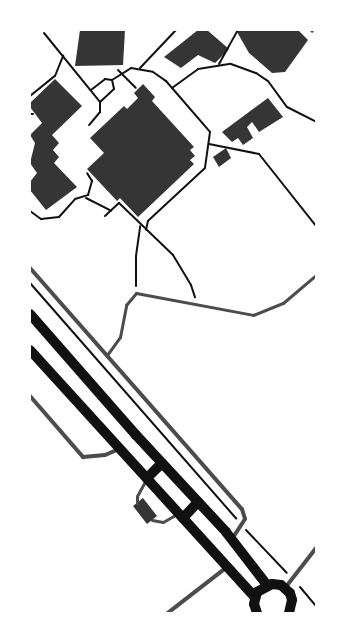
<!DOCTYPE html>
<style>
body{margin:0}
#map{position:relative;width:346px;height:643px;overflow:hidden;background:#fff;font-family:"Nunito Sans",sans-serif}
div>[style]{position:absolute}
.building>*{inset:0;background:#353535}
.path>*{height:2px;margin:-1px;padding:0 1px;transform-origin:1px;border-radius:1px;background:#111}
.service>*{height:3px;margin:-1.5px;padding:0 1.5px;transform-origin:1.5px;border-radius:1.5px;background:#4c4c4c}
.pedestrian>*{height:3.5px;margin:-1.75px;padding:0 1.75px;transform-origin:1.75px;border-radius:1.75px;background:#4c4c4c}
.minor>*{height:4px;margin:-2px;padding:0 2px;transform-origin:2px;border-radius:2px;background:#4c4c4c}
.primary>*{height:10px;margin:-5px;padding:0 5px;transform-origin:5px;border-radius:5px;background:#111}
span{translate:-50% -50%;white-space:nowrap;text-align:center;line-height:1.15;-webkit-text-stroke:3px #fff;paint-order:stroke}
.frame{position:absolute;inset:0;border:31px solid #fff;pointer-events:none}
</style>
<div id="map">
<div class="building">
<i style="clip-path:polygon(80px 30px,125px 30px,123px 65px,75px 66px)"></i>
<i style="clip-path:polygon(198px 30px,207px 30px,229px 49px,215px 63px,198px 55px,181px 68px,164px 57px)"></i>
<i style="clip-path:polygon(239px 30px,298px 30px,308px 40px,285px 72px,272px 73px,249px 53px,237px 32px)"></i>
<i style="clip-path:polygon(55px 79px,82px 106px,52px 135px,59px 143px,53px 150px,59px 157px,54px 163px,77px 187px,46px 210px,30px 190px,30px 182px,37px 173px,30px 163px,35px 143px,30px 135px,42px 123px,30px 107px,30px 103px)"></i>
<i style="clip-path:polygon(143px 84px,155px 97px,152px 101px,194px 147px,190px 150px,195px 156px,190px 160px,194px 164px,138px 217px,120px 198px,117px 201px,87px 169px,104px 153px,90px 138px,124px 106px,127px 109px,138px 98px,134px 93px)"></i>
<i style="clip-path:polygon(268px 98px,283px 117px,259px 132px,252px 122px,247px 127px,253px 138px,243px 145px,238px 138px,232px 142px,222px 132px)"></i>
<i style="clip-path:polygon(226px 148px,231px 158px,219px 167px,213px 157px)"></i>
<i style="clip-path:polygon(143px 498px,157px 516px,147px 524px,133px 506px)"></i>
</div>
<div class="path">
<i style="left:44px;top:33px;width:89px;rotate:50.9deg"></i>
<i style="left:100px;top:102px;width:10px;rotate:90deg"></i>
<i style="left:100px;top:112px;width:17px;rotate:130deg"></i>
<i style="left:219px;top:64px;width:39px;rotate:-61deg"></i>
<i style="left:140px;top:68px;width:52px;rotate:-46.5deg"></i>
<i style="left:118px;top:70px;width:25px;rotate:45deg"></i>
<i style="left:112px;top:80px;width:22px;rotate:-32deg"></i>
<i style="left:131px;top:68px;width:22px;rotate:10deg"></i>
<i style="left:153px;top:72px;width:16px;rotate:35deg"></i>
<i style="left:166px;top:81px;width:67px;rotate:49.2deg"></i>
<i style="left:210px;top:132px;width:36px;rotate:98deg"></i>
<i style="left:205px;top:168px;width:78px;rotate:137.1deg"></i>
<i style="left:148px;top:221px;width:9px;rotate:103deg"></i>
<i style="left:172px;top:88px;width:32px;rotate:-36deg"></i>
<i style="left:198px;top:69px;width:33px;rotate:-9deg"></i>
<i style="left:231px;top:64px;width:27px;rotate:20deg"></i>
<i style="left:256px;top:73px;width:14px;rotate:34deg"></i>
<i style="left:268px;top:81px;width:32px;rotate:54deg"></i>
<i style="left:287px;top:107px;width:33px;rotate:27deg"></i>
<i style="left:91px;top:90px;width:18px;rotate:-38deg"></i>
<i style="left:105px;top:79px;width:7px;rotate:8deg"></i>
<i style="left:112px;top:80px;width:9px;rotate:77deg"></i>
<i style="left:114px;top:89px;width:19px;rotate:137deg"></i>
<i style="left:30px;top:96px;width:32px;rotate:-39deg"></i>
<i style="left:55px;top:76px;width:22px;rotate:-68deg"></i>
<i style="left:30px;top:114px;width:3px"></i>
<i style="left:209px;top:144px;width:51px;rotate:11.3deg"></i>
<i style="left:259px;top:154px;width:92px;rotate:51.6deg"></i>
<i style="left:86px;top:198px;width:28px;rotate:27deg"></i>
<i style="left:30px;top:211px;width:14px;rotate:36deg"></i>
<i style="left:41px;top:219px;width:18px;rotate:-6deg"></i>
<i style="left:59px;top:217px;width:24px;rotate:-48deg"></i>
<i style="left:75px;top:199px;width:14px;rotate:-17deg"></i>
<i style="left:88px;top:195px;width:15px;rotate:-74deg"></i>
<i style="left:92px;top:181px;width:9px;rotate:-122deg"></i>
<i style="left:105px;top:216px;width:19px;rotate:-43deg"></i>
<i style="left:119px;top:203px;width:75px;rotate:43.9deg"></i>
<i style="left:173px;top:255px;width:35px;rotate:59deg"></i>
<i style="left:191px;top:285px;width:13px;rotate:72deg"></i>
<i style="left:30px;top:283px;width:313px;rotate:48.8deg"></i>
<i style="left:136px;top:286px;width:30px;rotate:-90deg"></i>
<i style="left:136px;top:256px;width:30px;rotate:-82deg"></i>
<i style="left:246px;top:530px;width:59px;rotate:46.4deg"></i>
<i style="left:300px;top:587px;width:25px;rotate:50deg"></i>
</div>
<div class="service">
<i style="left:311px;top:30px;width:1px;rotate:45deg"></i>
<i style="left:107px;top:355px;width:22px;rotate:-54deg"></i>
<i style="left:120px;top:337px;width:33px;rotate:-79deg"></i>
<i style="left:126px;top:305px;width:16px;rotate:-50deg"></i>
<i style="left:136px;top:293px;width:119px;rotate:10.6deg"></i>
<i style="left:253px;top:315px;width:32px;rotate:-22deg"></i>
<i style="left:283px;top:303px;width:43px;rotate:-40.3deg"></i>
<i style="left:137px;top:503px;width:7px;rotate:-90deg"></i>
<i style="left:137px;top:496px;width:18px;rotate:-61deg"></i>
<i style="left:152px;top:520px;width:11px;rotate:10deg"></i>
<i style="left:163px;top:522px;width:16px;rotate:-30deg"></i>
</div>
<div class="pedestrian">
<i style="left:168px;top:613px;width:75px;rotate:-37.9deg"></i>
</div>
<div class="minor">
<i style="left:30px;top:268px;width:321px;rotate:48.7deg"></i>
<i style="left:242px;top:509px;width:10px;rotate:73deg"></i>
<i style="left:245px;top:519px;width:24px;rotate:123deg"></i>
<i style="left:30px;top:396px;width:81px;rotate:49deg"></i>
<i style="left:83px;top:457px;width:22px;rotate:-5deg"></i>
<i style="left:105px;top:455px;width:15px;rotate:-23deg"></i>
<i style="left:285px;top:588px;width:51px;rotate:-52.2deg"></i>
</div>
<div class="primary">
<i style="left:30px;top:314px;width:161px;rotate:48.8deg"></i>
<i style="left:136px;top:435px;width:132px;rotate:47.1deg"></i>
<i style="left:226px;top:532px;width:67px;rotate:52.3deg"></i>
<i style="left:30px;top:350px;width:334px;rotate:47.7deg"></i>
<i style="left:147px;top:478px;width:21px;rotate:-45deg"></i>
<i style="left:183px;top:518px;width:22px;rotate:-47deg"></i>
<i style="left:257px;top:613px;width:9px;rotate:-108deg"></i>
<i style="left:254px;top:604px;width:12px;rotate:-76deg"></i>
<i style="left:257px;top:592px;width:17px;rotate:-28deg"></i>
<i style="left:272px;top:584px;width:9px;rotate:6deg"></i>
<i style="left:281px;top:585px;width:12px;rotate:42deg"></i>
<i style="left:290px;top:593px;width:7px;rotate:74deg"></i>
<i style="left:292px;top:600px;width:13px;rotate:103deg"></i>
</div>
<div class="frame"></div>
</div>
